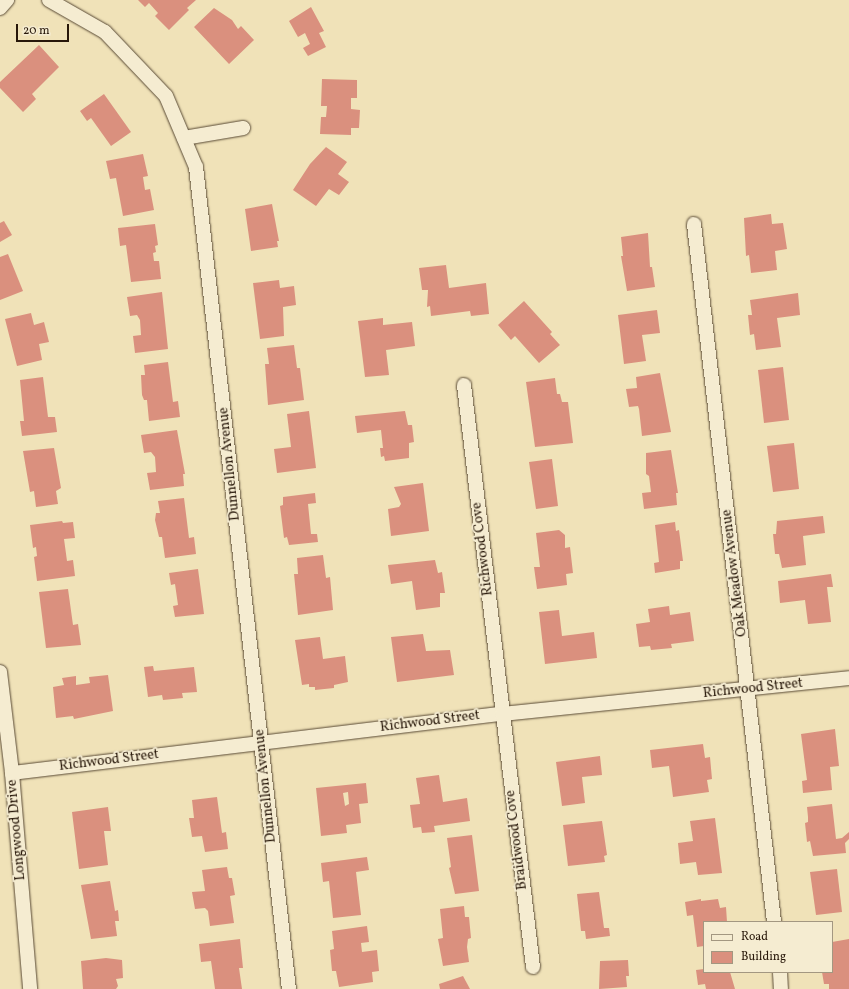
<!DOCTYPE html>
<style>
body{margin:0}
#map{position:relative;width:849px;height:989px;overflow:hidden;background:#f0e2b8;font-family:Vollkorn,serif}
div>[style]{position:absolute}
.building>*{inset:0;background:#da907e}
.roads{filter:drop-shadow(0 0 1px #594a35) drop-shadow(0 0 1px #594a35)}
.street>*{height:14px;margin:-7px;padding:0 7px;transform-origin:7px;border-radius:7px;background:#f5ecd1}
span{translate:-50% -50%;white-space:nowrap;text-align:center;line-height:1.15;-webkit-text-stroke:3.5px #f5ecd1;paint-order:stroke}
.street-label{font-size:14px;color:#271709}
.legend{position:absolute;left:703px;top:921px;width:130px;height:52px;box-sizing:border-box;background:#f5ecd1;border:1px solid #a39781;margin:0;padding:5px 7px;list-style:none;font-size:12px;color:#271709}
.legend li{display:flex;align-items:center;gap:8px;height:20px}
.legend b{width:20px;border:1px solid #a39781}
.scale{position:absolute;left:16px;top:24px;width:53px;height:18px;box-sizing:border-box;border:2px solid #271709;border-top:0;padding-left:5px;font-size:12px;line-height:14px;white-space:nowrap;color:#271709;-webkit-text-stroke:3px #f5ecd1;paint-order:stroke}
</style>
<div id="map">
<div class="building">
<i style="clip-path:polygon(138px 0,196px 0,187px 8px,189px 10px,169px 30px,155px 16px,158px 13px,149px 3px,145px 7px)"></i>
<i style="clip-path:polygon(311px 7px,324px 31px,319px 33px,326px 47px,308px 56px,303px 48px,310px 44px,305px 33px,298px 37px,289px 21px)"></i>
<i style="clip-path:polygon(214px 8px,232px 20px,238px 29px,241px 26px,254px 40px,229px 64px,194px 27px)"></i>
<i style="clip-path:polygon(39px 45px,59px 67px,32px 94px,36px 99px,23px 112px,0 88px,0 82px)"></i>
<i style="clip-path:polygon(322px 79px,357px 80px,357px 98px,351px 98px,351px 109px,360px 110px,359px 128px,351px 128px,351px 135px,320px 134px,321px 117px,326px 117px,327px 106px,321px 106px)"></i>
<i style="clip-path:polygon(104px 94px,131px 132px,111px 146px,91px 118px,87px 121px,80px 111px)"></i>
<i style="clip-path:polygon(326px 147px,347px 162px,338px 174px,349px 182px,339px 195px,329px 189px,316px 206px,293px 190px,310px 164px)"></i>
<i style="clip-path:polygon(143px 154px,148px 176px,143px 177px,145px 190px,150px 189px,154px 210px,123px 216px,116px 178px,110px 179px,106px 161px)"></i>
<i style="clip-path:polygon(272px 204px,279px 241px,277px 241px,278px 247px,251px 251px,245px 209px)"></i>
<i style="clip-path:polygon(771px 214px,772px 224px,783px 223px,787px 249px,775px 251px,777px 270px,751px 273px,749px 255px,746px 256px,744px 218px)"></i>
<i style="clip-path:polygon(4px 221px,12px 235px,0 242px,0 223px)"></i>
<i style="clip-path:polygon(155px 224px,158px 245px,155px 246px,156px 252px,153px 253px,154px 261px,159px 261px,161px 279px,131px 282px,126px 245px,120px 246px,118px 228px)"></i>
<i style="clip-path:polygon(648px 233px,650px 267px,652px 267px,655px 287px,627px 291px,621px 256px,623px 256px,621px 237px)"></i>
<i style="clip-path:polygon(8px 254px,23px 291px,0 300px,0 257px)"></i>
<i style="clip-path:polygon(446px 265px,449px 288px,486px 283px,489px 314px,471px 316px,470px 311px,431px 316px,430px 306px,427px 307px,428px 290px,422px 290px,419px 268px)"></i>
<i style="clip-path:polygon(279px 280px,280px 288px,294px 286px,296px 305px,283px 307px,284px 336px,260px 339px,253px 283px)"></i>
<i style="clip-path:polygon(162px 292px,168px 349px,135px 353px,133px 336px,141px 335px,140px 320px,137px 315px,130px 316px,127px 297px)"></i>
<i style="clip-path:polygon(798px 293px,800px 315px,777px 318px,781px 347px,756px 350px,754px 334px,750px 335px,748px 315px,752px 315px,750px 300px)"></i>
<i style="clip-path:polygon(524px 301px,552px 332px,550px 334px,560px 345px,539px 363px,515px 336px,511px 340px,498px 325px)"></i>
<i style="clip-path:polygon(657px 310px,660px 333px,642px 335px,646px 361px,624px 364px,618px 315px)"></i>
<i style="clip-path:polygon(31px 313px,34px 325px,44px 322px,49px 342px,39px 344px,42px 360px,17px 366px,5px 319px)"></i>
<i style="clip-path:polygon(383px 318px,383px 325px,412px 322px,415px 346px,386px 350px,389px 375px,365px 377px,358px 321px)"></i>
<i style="clip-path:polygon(294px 345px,297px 368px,300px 368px,304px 400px,268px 405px,265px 364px,269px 364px,267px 348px)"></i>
<i style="clip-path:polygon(168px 362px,173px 402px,178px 401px,180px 417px,149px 421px,147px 400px,144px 400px,142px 395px,141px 375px,145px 375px,144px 365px)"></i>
<i style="clip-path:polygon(783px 367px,789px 420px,764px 423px,758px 370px)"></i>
<i style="clip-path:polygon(660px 373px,671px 432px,642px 436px,639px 409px,638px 406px,629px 407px,626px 389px,637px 388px,636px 377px)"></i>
<i style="clip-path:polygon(43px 377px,48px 417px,55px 417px,57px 432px,22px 436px,20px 421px,24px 421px,20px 380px)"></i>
<i style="clip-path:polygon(555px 378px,557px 394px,560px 394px,562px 402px,568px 402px,573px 443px,535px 447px,526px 382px)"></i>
<i style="clip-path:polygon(309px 411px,316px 468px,277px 473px,274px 449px,291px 447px,287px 414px)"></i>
<i style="clip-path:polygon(405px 411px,408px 425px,412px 425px,414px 442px,409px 443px,409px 458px,385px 461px,384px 456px,381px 457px,380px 448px,383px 448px,381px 430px,357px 433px,355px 416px)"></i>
<i style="clip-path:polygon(177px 430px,185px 474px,183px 474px,184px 486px,150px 490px,147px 473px,156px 472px,155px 457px,151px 452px,144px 453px,141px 435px)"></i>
<i style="clip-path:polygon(794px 443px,799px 489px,773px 492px,767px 446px)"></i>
<i style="clip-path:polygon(54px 448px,61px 488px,56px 491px,58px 504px,36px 507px,34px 491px,30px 492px,23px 451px)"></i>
<i style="clip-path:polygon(671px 450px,678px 493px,676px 493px,677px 505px,644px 509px,642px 493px,651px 492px,649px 476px,646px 474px,646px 453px)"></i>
<i style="clip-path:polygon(552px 459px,558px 506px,536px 509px,529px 462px)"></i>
<i style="clip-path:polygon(423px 483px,429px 531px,391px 536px,388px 509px,399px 507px,401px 504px,394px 487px)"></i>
<i style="clip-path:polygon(315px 493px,316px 503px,308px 504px,311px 534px,317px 534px,318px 542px,289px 545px,287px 537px,284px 538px,280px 506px,283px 505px,283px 497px)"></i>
<i style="clip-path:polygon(184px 498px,189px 538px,194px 537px,196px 554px,165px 558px,162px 537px,159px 537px,155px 520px,156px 513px,160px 513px,158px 501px)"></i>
<i style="clip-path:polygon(823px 516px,825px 533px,803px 536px,806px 565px,782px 568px,779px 554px,775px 554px,773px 534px,776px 534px,777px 521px)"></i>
<i style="clip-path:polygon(62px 521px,63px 523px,73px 522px,75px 538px,64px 539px,67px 561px,73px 560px,75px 576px,37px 581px,34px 557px,37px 556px,36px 547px,33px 548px,30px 525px)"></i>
<i style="clip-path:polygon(675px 522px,676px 531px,679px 530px,683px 561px,680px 561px,680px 569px,655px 573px,654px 563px,659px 562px,655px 525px)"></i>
<i style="clip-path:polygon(559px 530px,565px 535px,565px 548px,570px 547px,573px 573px,566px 574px,567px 585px,537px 589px,534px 567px,540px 567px,536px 533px)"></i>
<i style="clip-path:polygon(323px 555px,326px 578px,330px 577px,333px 610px,298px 615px,294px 574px,298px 574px,297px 558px)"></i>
<i style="clip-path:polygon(435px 560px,438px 573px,442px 572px,445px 593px,440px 593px,440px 607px,416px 610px,412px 581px,391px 584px,388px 565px)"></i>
<i style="clip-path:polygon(198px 569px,204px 614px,175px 617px,173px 606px,178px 605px,175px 584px,171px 585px,169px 573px)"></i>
<i style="clip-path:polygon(831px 574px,833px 587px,827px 587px,831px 622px,808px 624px,805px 600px,780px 603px,778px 581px)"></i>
<i style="clip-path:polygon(68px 589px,73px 625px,78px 624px,81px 645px,46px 648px,39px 592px)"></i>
<i style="clip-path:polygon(669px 606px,670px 615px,690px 612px,694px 641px,671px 644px,672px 648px,651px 650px,650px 646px,639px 647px,636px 624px,650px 622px,648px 609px)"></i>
<i style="clip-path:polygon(559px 610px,562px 636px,594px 632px,597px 658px,545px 664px,539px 612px)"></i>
<i style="clip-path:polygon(423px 634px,426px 651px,450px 650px,454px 675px,397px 682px,391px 637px)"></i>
<i style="clip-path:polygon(320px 637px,323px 659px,345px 656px,348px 682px,334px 685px,334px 688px,315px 690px,315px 687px,309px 687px,309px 684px,302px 685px,295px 640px)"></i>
<i style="clip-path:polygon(153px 666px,154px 671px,194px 667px,197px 692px,182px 693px,183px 698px,163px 700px,162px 695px,148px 697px,144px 667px)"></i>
<i style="clip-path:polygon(108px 675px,113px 711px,74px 719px,73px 716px,56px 718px,53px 687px,64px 685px,62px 678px,76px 676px,76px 685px,90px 683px,89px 677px)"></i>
<i style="clip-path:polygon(835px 729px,839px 766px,830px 767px,832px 790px,803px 793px,802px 781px,807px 780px,801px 734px)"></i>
<i style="clip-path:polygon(703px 744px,705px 758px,710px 757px,712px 779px,707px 780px,709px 792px,673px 797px,669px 766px,652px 768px,650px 750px)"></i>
<i style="clip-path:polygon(600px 756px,602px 775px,582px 777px,585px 803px,562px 806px,556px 762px)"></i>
<i style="clip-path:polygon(439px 775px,443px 802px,467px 798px,470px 821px,434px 826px,435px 832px,422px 833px,421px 827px,413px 828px,410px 805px,420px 804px,416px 778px)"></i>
<i style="clip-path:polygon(evenodd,366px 783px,368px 803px,359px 804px,361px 823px,346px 825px,347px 833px,321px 836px,316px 788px,366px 783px,348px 792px,349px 804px,345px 806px,343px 793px,348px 792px)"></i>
<i style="clip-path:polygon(217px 797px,222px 833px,226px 832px,228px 849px,205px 852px,202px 836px,192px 837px,189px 818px,194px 818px,192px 800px)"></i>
<i style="clip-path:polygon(832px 804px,836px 839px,842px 838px,849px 832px,849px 839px,845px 843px,846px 853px,813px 856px,810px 841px,807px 842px,805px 823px,808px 822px,808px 817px,807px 807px)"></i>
<i style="clip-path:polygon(108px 807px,111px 831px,104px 831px,108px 865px,79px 869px,72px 812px)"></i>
<i style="clip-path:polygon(715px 818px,722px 873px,698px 875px,696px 862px,680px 864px,678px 843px,693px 841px,690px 821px)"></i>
<i style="clip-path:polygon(602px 821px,607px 855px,604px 856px,605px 862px,568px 866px,563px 825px)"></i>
<i style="clip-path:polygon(472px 835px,479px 891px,455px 894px,449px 868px,451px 867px,447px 838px)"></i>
<i style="clip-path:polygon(367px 857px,369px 870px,356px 872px,361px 915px,333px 918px,329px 881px,323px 882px,321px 863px)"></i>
<i style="clip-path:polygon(227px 867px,229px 878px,232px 878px,235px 895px,230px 896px,234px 923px,210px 926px,208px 911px,205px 908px,195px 909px,192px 892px,205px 891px,202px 870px)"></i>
<i style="clip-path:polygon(837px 869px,842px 912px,816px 915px,810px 872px)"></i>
<i style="clip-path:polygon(110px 881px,115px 911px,118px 910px,119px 921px,115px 921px,117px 936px,91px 939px,81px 885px)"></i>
<i style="clip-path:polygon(599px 892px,604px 928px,609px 928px,610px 936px,586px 939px,585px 931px,581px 931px,577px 894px)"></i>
<i style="clip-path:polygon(701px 899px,701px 901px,718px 899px,720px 908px,726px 907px,727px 922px,704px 922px,704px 946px,697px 947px,693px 915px,687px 916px,685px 902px)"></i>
<i style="clip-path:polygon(464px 906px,465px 917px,469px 917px,471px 938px,468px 939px,467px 947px,469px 962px,443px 966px,438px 939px,443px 938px,440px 909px)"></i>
<i style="clip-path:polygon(367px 926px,369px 942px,361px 943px,362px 952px,377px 950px,379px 971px,372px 972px,373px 982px,339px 987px,336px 971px,332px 971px,330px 950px,334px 949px,332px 931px)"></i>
<i style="clip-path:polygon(240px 939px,243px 968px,239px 968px,242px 989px,215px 989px,211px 961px,201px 962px,199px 944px)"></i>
<i style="clip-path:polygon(849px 939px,849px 989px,829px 989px,829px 984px,824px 984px,822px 972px,832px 972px,832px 942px)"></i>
<i style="clip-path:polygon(106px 958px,122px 960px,123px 978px,116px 979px,118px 986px,116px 989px,83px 989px,81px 961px)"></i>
<i style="clip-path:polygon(628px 960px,629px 976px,626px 976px,627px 987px,599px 989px,600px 961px)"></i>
<i style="clip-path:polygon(704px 969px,704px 972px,730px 972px,735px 989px,706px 989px,705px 984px,698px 985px,696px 970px)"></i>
<i style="clip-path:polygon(463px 976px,470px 989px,440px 989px,439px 984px)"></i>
</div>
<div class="roads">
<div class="street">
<i style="left:49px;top:0;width:64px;rotate:29.7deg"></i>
<i style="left:105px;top:32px;width:88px;rotate:46.4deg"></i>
<i style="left:166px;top:96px;width:77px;rotate:67.1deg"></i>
<i style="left:196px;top:167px;width:827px;rotate:83.55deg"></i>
<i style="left:0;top:8px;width:11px;rotate:-49deg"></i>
<i style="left:184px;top:138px;width:60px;rotate:-9.6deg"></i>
<i style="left:694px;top:224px;width:703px;rotate:83.46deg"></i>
<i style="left:464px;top:385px;width:586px;rotate:83.24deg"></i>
<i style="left:0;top:672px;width:102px;rotate:83.2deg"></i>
<i style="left:12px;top:773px;width:217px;rotate:85.2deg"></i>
<i style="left:12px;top:773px;width:494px;rotate:-6.9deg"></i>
<i style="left:502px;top:714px;width:349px;rotate:-5.9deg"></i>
<i style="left:780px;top:972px;width:17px;rotate:87deg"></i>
</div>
</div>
<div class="street-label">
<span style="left:230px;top:464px;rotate:-96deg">Dunnellon Avenue</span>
<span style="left:483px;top:549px;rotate:-97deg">Richwood Cove</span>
<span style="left:735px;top:573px;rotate:-97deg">Oak Meadow Avenue</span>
<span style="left:753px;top:689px;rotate:-6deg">Richwood Street</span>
<span style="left:430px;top:722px;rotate:-7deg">Richwood Street</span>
<span style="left:109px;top:761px;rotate:-7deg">Richwood Street</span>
<span style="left:266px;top:786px;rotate:-96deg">Dunnellon Avenue</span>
<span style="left:17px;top:830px;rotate:-95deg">Longwood Drive</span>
<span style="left:517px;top:840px;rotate:-97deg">Braidwood Cove</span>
</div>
<ul class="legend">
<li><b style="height:5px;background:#f5ecd1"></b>Road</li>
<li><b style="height:11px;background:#da907e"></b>Building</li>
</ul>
<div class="scale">20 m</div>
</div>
